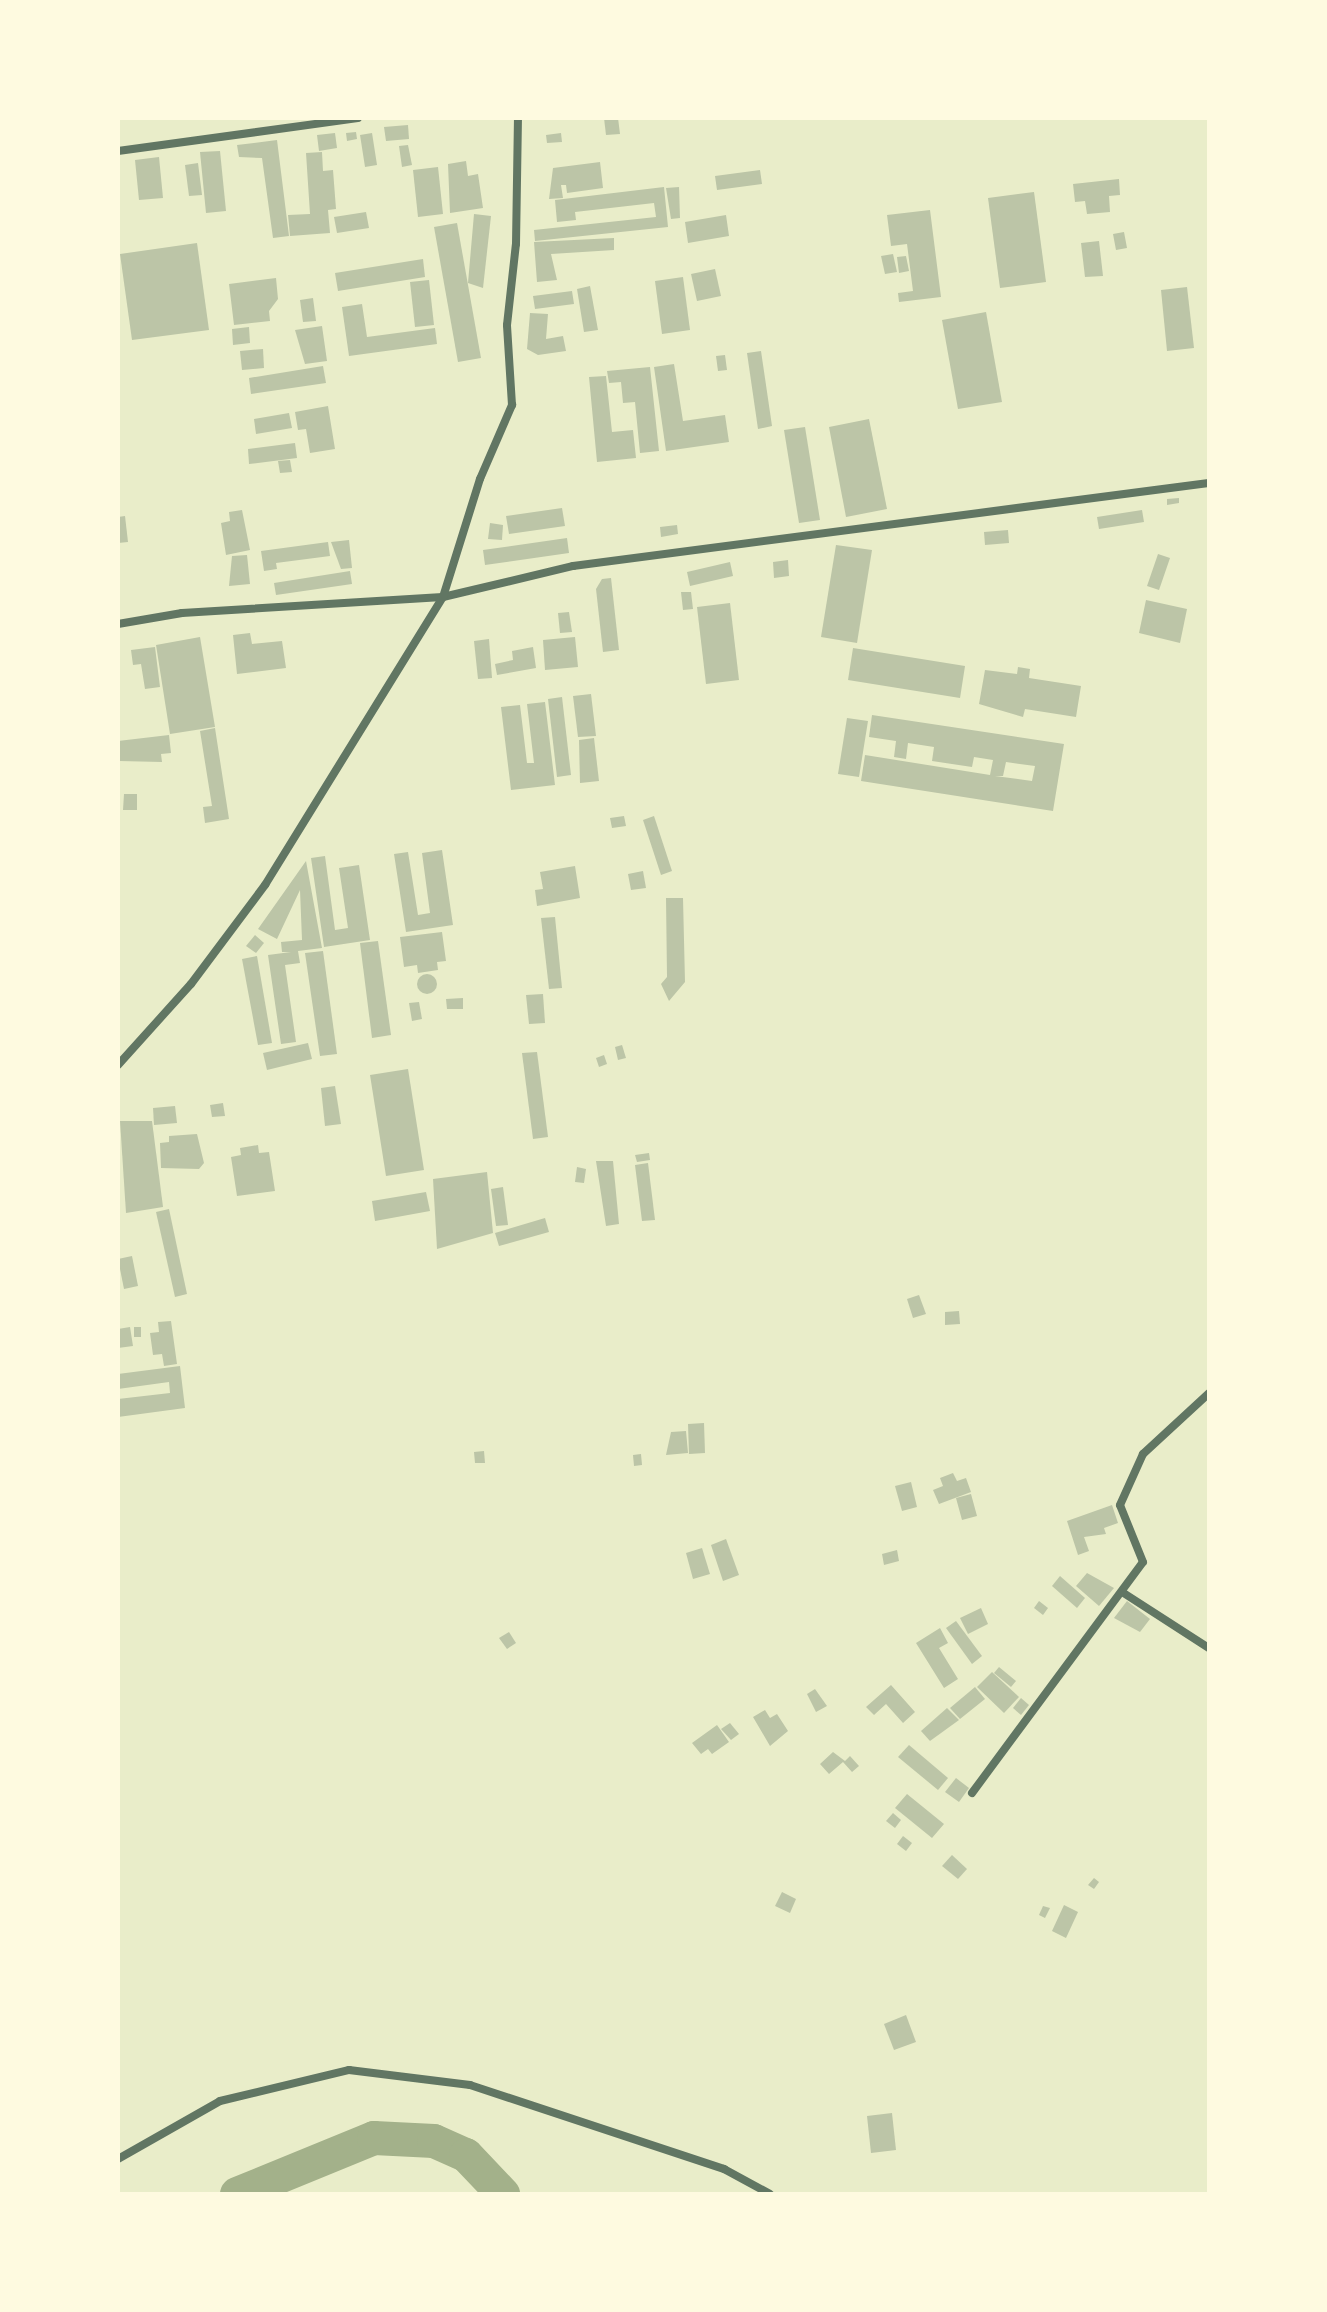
<!DOCTYPE html>
<style>
body{margin:0}
#map{position:relative;width:1327px;height:2312px;overflow:hidden;background:#e9edc9;font-family:"Fira Sans Condensed",sans-serif}
div>[style]{position:absolute}
.river>*{height:34px;margin:-17px;padding:0 17px;transform-origin:17px;border-radius:17px;background:#a3b18a}
.building>*{inset:0;background:#bcc5a7}
.round{border-radius:50%}
.minor>*{height:8px;margin:-4px;padding:0 4px;transform-origin:4px;border-radius:4px;background:#617663}
span{translate:-50% -50%;white-space:nowrap;text-align:center;line-height:1.15;-webkit-text-stroke:8px #fefae0;paint-order:stroke}
.frame{position:absolute;inset:0;border:120px solid #fefae0;pointer-events:none}
</style>
<div id="map">
<div class="river">
<i style="left:237px;top:2194px;width:148px;rotate:-22.2deg"></i>
<i style="left:374px;top:2138px;width:60px;rotate:2.9deg"></i>
<i style="left:434px;top:2141px;width:35px;rotate:24deg"></i>
<i style="left:466px;top:2155px;width:54px;rotate:46.5deg"></i>
</div>
<div class="building">
<i style="clip-path:polygon(604px 118px,618px 118px,620px 134px,606px 135px)"></i>
<i style="clip-path:polygon(408px 125px,409px 139px,386px 141px,384px 127px)"></i>
<i style="clip-path:polygon(356px 132px,357px 139px,347px 141px,346px 133px)"></i>
<i style="clip-path:polygon(335px 133px,337px 148px,319px 151px,317px 135px)"></i>
<i style="clip-path:polygon(372px 133px,377px 165px,365px 167px,360px 135px)"></i>
<i style="clip-path:polygon(561px 133px,562px 142px,547px 143px,546px 135px)"></i>
<i style="clip-path:polygon(277px 140px,289px 236px,273px 238px,262px 158px,239px 157px,237px 145px)"></i>
<i style="clip-path:polygon(408px 145px,412px 165px,402px 167px,399px 146px)"></i>
<i style="clip-path:polygon(220px 151px,226px 211px,206px 213px,200px 152px)"></i>
<i style="clip-path:polygon(322px 152px,323px 171px,333px 170px,336px 209px,328px 210px,330px 233px,290px 236px,288px 215px,310px 214px,306px 153px)"></i>
<i style="clip-path:polygon(159px 157px,163px 198px,139px 200px,135px 160px)"></i>
<i style="clip-path:polygon(466px 161px,468px 176px,478px 174px,483px 208px,450px 213px,448px 164px)"></i>
<i style="clip-path:polygon(600px 162px,603px 188px,567px 193px,566px 185px,561px 185px,563px 198px,549px 199px,553px 168px)"></i>
<i style="clip-path:polygon(198px 163px,202px 195px,189px 196px,185px 165px)"></i>
<i style="clip-path:polygon(438px 167px,443px 214px,418px 217px,413px 170px)"></i>
<i style="clip-path:polygon(760px 170px,762px 184px,717px 190px,715px 176px)"></i>
<i style="clip-path:polygon(1119px 179px,1120px 195px,1109px 196px,1110px 212px,1087px 214px,1085px 201px,1075px 202px,1073px 184px)"></i>
<i style="clip-path:polygon(664px 187px,668px 227px,535px 241px,534px 230px,656px 217px,654px 203px,575px 212px,576px 220px,557px 222px,555px 200px)"></i>
<i style="clip-path:polygon(679px 187px,680px 218px,671px 219px,666px 188px)"></i>
<i style="clip-path:polygon(1034px 192px,1046px 282px,1000px 288px,988px 198px)"></i>
<i style="clip-path:polygon(930px 210px,941px 297px,899px 302px,898px 293px,913px 291px,907px 244px,891px 246px,887px 215px)"></i>
<i style="clip-path:polygon(366px 212px,369px 228px,337px 233px,334px 217px)"></i>
<i style="clip-path:polygon(474px 214px,491px 216px,483px 288px,468px 283px)"></i>
<i style="clip-path:polygon(726px 215px,729px 236px,688px 243px,685px 222px)"></i>
<i style="clip-path:polygon(457px 223px,481px 358px,458px 362px,434px 227px)"></i>
<i style="clip-path:polygon(1124px 232px,1127px 248px,1116px 250px,1113px 234px)"></i>
<i style="clip-path:polygon(614px 238px,614px 250px,551px 254px,557px 280px,537px 282px,534px 242px)"></i>
<i style="clip-path:polygon(1099px 241px,1103px 276px,1085px 277px,1081px 243px)"></i>
<i style="clip-path:polygon(197px 243px,209px 330px,132px 340px,120px 254px)"></i>
<i style="clip-path:polygon(893px 254px,897px 272px,885px 274px,881px 256px)"></i>
<i style="clip-path:polygon(906px 256px,909px 271px,899px 273px,897px 257px)"></i>
<i style="clip-path:polygon(423px 259px,425px 277px,338px 291px,335px 273px)"></i>
<i style="clip-path:polygon(715px 269px,721px 296px,697px 301px,691px 274px)"></i>
<i style="clip-path:polygon(683px 277px,690px 330px,662px 334px,655px 281px)"></i>
<i style="clip-path:polygon(276px 278px,278px 299px,269px 311px,270px 321px,234px 325px,229px 284px)"></i>
<i style="clip-path:polygon(429px 280px,434px 325px,415px 327px,410px 282px)"></i>
<i style="clip-path:polygon(590px 286px,598px 330px,584px 332px,577px 289px)"></i>
<i style="clip-path:polygon(1187px 287px,1194px 348px,1167px 351px,1161px 290px)"></i>
<i style="clip-path:polygon(572px 291px,574px 304px,535px 309px,533px 296px)"></i>
<i style="clip-path:polygon(313px 298px,316px 321px,303px 322px,300px 300px)"></i>
<i style="clip-path:polygon(362px 304px,367px 337px,435px 328px,437px 344px,349px 356px,342px 307px)"></i>
<i style="clip-path:polygon(986px 312px,1002px 402px,958px 409px,942px 320px)"></i>
<i style="clip-path:polygon(530px 313px,548px 314px,546px 339px,563px 336px,566px 351px,538px 355px,527px 349px)"></i>
<i style="clip-path:polygon(322px 326px,327px 361px,305px 364px,295px 330px)"></i>
<i style="clip-path:polygon(249px 327px,250px 343px,233px 345px,232px 329px)"></i>
<i style="clip-path:polygon(263px 349px,264px 368px,242px 370px,240px 351px)"></i>
<i style="clip-path:polygon(761px 351px,772px 426px,758px 429px,747px 353px)"></i>
<i style="clip-path:polygon(725px 355px,727px 370px,718px 371px,716px 356px)"></i>
<i style="clip-path:polygon(674px 364px,683px 421px,725px 415px,729px 442px,666px 451px,654px 367px)"></i>
<i style="clip-path:polygon(323px 366px,326px 383px,251px 394px,249px 378px)"></i>
<i style="clip-path:polygon(650px 367px,659px 451px,640px 453px,635px 402px,623px 403px,621px 382px,609px 383px,607px 371px)"></i>
<i style="clip-path:polygon(606px 376px,612px 432px,633px 430px,636px 458px,597px 462px,589px 377px)"></i>
<i style="clip-path:polygon(328px 406px,335px 449px,310px 453px,306px 429px,298px 430px,295px 412px)"></i>
<i style="clip-path:polygon(289px 413px,292px 428px,256px 434px,254px 419px)"></i>
<i style="clip-path:polygon(869px 419px,887px 509px,846px 517px,829px 427px)"></i>
<i style="clip-path:polygon(805px 427px,820px 520px,799px 523px,784px 430px)"></i>
<i style="clip-path:polygon(295px 443px,297px 458px,249px 464px,248px 449px)"></i>
<i style="clip-path:polygon(290px 460px,292px 472px,280px 473px,278px 461px)"></i>
<i style="clip-path:polygon(1179px 498px,1179px 503px,1167px 505px,1167px 499px)"></i>
<i style="clip-path:polygon(562px 508px,565px 526px,509px 534px,506px 516px)"></i>
<i style="clip-path:polygon(242px 510px,250px 550px,226px 555px,221px 523px,230px 521px,229px 512px)"></i>
<i style="clip-path:polygon(1142px 510px,1144px 522px,1099px 529px,1097px 517px)"></i>
<i style="clip-path:polygon(125px 516px,128px 542px,118px 543px,118px 517px)"></i>
<i style="clip-path:polygon(490px 523px,503px 525px,502px 540px,488px 539px)"></i>
<i style="clip-path:polygon(677px 525px,678px 534px,661px 537px,660px 527px)"></i>
<i style="clip-path:polygon(1008px 530px,1009px 543px,985px 545px,984px 532px)"></i>
<i style="clip-path:polygon(567px 538px,569px 553px,485px 565px,483px 550px)"></i>
<i style="clip-path:polygon(349px 540px,352px 568px,341px 569px,331px 542px)"></i>
<i style="clip-path:polygon(328px 542px,330px 556px,276px 563px,277px 569px,264px 571px,261px 551px)"></i>
<i style="clip-path:polygon(836px 545px,872px 550px,857px 643px,821px 637px)"></i>
<i style="clip-path:polygon(1158px 554px,1170px 558px,1159px 590px,1147px 586px)"></i>
<i style="clip-path:polygon(247px 555px,250px 584px,229px 586px,232px 556px)"></i>
<i style="clip-path:polygon(788px 560px,789px 576px,774px 578px,773px 562px)"></i>
<i style="clip-path:polygon(730px 562px,733px 576px,690px 586px,687px 572px)"></i>
<i style="clip-path:polygon(350px 571px,352px 584px,276px 595px,274px 583px)"></i>
<i style="clip-path:polygon(611px 578px,619px 650px,603px 652px,596px 589px,602px 579px)"></i>
<i style="clip-path:polygon(681px 592px,691px 592px,693px 609px,683px 610px)"></i>
<i style="clip-path:polygon(1146px 600px,1187px 609px,1180px 643px,1139px 633px)"></i>
<i style="clip-path:polygon(730px 603px,739px 680px,706px 684px,697px 607px)"></i>
<i style="clip-path:polygon(569px 612px,572px 632px,560px 633px,558px 613px)"></i>
<i style="clip-path:polygon(250px 633px,252px 644px,282px 641px,286px 668px,237px 674px,233px 635px)"></i>
<i style="clip-path:polygon(200px 637px,215px 727px,170px 734px,156px 645px)"></i>
<i style="clip-path:polygon(575px 637px,578px 667px,545px 670px,543px 640px)"></i>
<i style="clip-path:polygon(489px 639px,492px 678px,478px 679px,474px 641px)"></i>
<i style="clip-path:polygon(155px 647px,160px 687px,145px 689px,141px 664px,133px 665px,131px 650px)"></i>
<i style="clip-path:polygon(533px 647px,536px 668px,497px 675px,495px 664px,513px 660px,512px 651px)"></i>
<i style="clip-path:polygon(853px 648px,965px 666px,960px 698px,848px 680px)"></i>
<i style="clip-path:polygon(1018px 667px,1030px 669px,1029px 678px,1081px 686px,1076px 717px,1025px 709px,1023px 717px,979px 704px,985px 670px,1017px 674px)"></i>
<i style="clip-path:polygon(591px 694px,596px 736px,578px 737px,573px 696px)"></i>
<i style="clip-path:polygon(562px 697px,571px 775px,557px 777px,548px 699px)"></i>
<i style="clip-path:polygon(545px 702px,555px 785px,511px 790px,501px 707px,520px 705px,527px 763px,534px 763px,527px 704px)"></i>
<i style="clip-path:polygon(evenodd,872px 715px,1064px 744px,1053px 811px,861px 781px,865px 755px,990px 775px,993px 760px,974px 757px,972px 767px,932px 761px,934px 747px,908px 743px,906px 759px,894px 757px,896px 741px,869px 737px,872px 715px,1006px 762px,1035px 766px,1032px 781px,995px 776px,1003px 776px,1006px 762px)"></i>
<i style="clip-path:polygon(847px 718px,868px 721px,859px 777px,838px 774px)"></i>
<i style="clip-path:polygon(215px 728px,229px 819px,205px 823px,203px 807px,212px 806px,200px 731px)"></i>
<i style="clip-path:polygon(169px 735px,171px 753px,161px 754px,162px 762px,119px 761px,118px 741px)"></i>
<i style="clip-path:polygon(594px 738px,599px 781px,580px 783px,579px 740px)"></i>
<i style="clip-path:polygon(124px 794px,137px 794px,137px 810px,123px 810px)"></i>
<i style="clip-path:polygon(624px 816px,626px 826px,612px 828px,610px 818px)"></i>
<i style="clip-path:polygon(654px 816px,672px 871px,661px 875px,643px 820px)"></i>
<i style="clip-path:polygon(442px 850px,453px 925px,406px 932px,394px 854px,408px 852px,418px 915px,430px 913px,422px 853px)"></i>
<i style="clip-path:polygon(325px 856px,335px 930px,348px 928px,339px 868px,359px 865px,370px 940px,324px 947px,311px 858px)"></i>
<i style="clip-path:polygon(306px 861px,322px 948px,298px 951px,300px 963px,285px 965px,296px 1042px,281px 1044px,268px 955px,291px 952px,282px 952px,281px 942px,302px 940px,300px 890px,277px 939px,258px 929px)"></i>
<i style="clip-path:polygon(575px 866px,580px 898px,537px 906px,535px 890px,543px 889px,540px 872px)"></i>
<i style="clip-path:polygon(643px 871px,646px 888px,631px 890px,628px 874px)"></i>
<i style="clip-path:polygon(666px 898px,683px 898px,685px 982px,669px 1001px,661px 984px,667px 977px)"></i>
<i style="clip-path:polygon(555px 917px,562px 988px,549px 989px,541px 918px)"></i>
<i style="clip-path:polygon(442px 932px,446px 961px,437px 962px,438px 970px,418px 973px,417px 965px,404px 967px,400px 937px)"></i>
<i style="clip-path:polygon(255px 935px,264px 943px,256px 953px,246px 946px)"></i>
<i style="clip-path:polygon(378px 941px,391px 1035px,372px 1038px,360px 943px)"></i>
<i style="clip-path:polygon(323px 951px,337px 1054px,320px 1056px,305px 953px)"></i>
<i style="clip-path:polygon(257px 956px,272px 1043px,258px 1045px,242px 959px)"></i>
<i class="round" style="left:417px;top:974px;width:20px;height:20px"></i>
<i style="clip-path:polygon(543px 994px,545px 1023px,529px 1024px,526px 995px)"></i>
<i style="clip-path:polygon(463px 998px,463px 1009px,447px 1009px,446px 999px)"></i>
<i style="clip-path:polygon(419px 1002px,422px 1019px,412px 1021px,409px 1003px)"></i>
<i style="clip-path:polygon(308px 1043px,312px 1059px,267px 1070px,263px 1053px)"></i>
<i style="clip-path:polygon(622px 1045px,626px 1058px,618px 1060px,615px 1047px)"></i>
<i style="clip-path:polygon(537px 1052px,548px 1137px,533px 1139px,522px 1053px)"></i>
<i style="clip-path:polygon(604px 1055px,607px 1064px,599px 1067px,596px 1058px)"></i>
<i style="clip-path:polygon(408px 1069px,424px 1170px,386px 1176px,370px 1075px)"></i>
<i style="clip-path:polygon(335px 1086px,341px 1124px,325px 1126px,321px 1088px)"></i>
<i style="clip-path:polygon(223px 1103px,225px 1116px,212px 1117px,210px 1105px)"></i>
<i style="clip-path:polygon(175px 1106px,177px 1123px,154px 1125px,153px 1108px)"></i>
<i style="clip-path:polygon(120px 1121px,152px 1121px,163px 1207px,126px 1213px)"></i>
<i style="clip-path:polygon(197px 1134px,204px 1163px,199px 1169px,161px 1168px,160px 1143px,169px 1142px,169px 1136px)"></i>
<i style="clip-path:polygon(258px 1145px,259px 1153px,269px 1152px,275px 1191px,237px 1196px,231px 1157px,241px 1155px,240px 1148px)"></i>
<i style="clip-path:polygon(649px 1153px,650px 1160px,637px 1162px,635px 1155px)"></i>
<i style="clip-path:polygon(596px 1161px,613px 1161px,619px 1224px,606px 1226px)"></i>
<i style="clip-path:polygon(648px 1163px,655px 1220px,642px 1221px,635px 1165px)"></i>
<i style="clip-path:polygon(577px 1167px,586px 1169px,584px 1183px,575px 1182px)"></i>
<i style="clip-path:polygon(487px 1172px,493px 1233px,437px 1249px,433px 1179px)"></i>
<i style="clip-path:polygon(503px 1187px,508px 1225px,496px 1226px,491px 1189px)"></i>
<i style="clip-path:polygon(426px 1192px,430px 1211px,375px 1221px,372px 1201px)"></i>
<i style="clip-path:polygon(169px 1209px,187px 1294px,175px 1297px,156px 1212px)"></i>
<i style="clip-path:polygon(545px 1218px,549px 1232px,499px 1246px,495px 1233px)"></i>
<i style="clip-path:polygon(132px 1256px,138px 1286px,124px 1289px,118px 1259px)"></i>
<i style="clip-path:polygon(919px 1295px,926px 1314px,913px 1318px,907px 1299px)"></i>
<i style="clip-path:polygon(959px 1311px,960px 1324px,945px 1325px,945px 1312px)"></i>
<i style="clip-path:polygon(171px 1321px,177px 1364px,164px 1366px,162px 1354px,153px 1355px,150px 1333px,159px 1332px,158px 1322px)"></i>
<i style="clip-path:polygon(130px 1327px,133px 1346px,118px 1348px,118px 1329px)"></i>
<i style="clip-path:polygon(134px 1327px,141px 1327px,141px 1337px,134px 1337px)"></i>
<i style="clip-path:polygon(180px 1366px,185px 1408px,118px 1417px,118px 1399px,170px 1393px,169px 1382px,118px 1389px,118px 1374px)"></i>
<i style="clip-path:polygon(704px 1423px,705px 1453px,689px 1454px,688px 1424px)"></i>
<i style="clip-path:polygon(686px 1431px,688px 1453px,666px 1455px,671px 1432px)"></i>
<i style="clip-path:polygon(484px 1451px,485px 1463px,475px 1463px,474px 1452px)"></i>
<i style="clip-path:polygon(641px 1454px,642px 1465px,634px 1466px,633px 1455px)"></i>
<i style="clip-path:polygon(953px 1473px,957px 1481px,966px 1478px,971px 1492px,939px 1504px,933px 1490px,943px 1486px,940px 1478px)"></i>
<i style="clip-path:polygon(911px 1482px,917px 1507px,902px 1511px,895px 1486px)"></i>
<i style="clip-path:polygon(971px 1494px,977px 1516px,962px 1520px,956px 1498px)"></i>
<i style="clip-path:polygon(1112px 1505px,1118px 1523px,1104px 1528px,1106px 1534px,1084px 1537px,1089px 1551px,1078px 1555px,1067px 1521px)"></i>
<i style="clip-path:polygon(726px 1539px,739px 1575px,723px 1581px,711px 1545px)"></i>
<i style="clip-path:polygon(702px 1548px,710px 1574px,693px 1579px,686px 1553px)"></i>
<i style="clip-path:polygon(897px 1550px,899px 1561px,884px 1565px,882px 1554px)"></i>
<i style="clip-path:polygon(1087px 1573px,1114px 1588px,1099px 1606px,1076px 1586px)"></i>
<i style="clip-path:polygon(1060px 1576px,1085px 1598px,1077px 1608px,1052px 1586px)"></i>
<i style="clip-path:polygon(1039px 1601px,1048px 1608px,1043px 1615px,1034px 1608px)"></i>
<i style="clip-path:polygon(1127px 1601px,1150px 1619px,1140px 1632px,1114px 1618px)"></i>
<i style="clip-path:polygon(981px 1608px,988px 1624px,968px 1634px,960px 1618px)"></i>
<i style="clip-path:polygon(956px 1621px,982px 1656px,972px 1664px,946px 1628px)"></i>
<i style="clip-path:polygon(940px 1628px,948px 1643px,939px 1648px,958px 1679px,944px 1688px,916px 1643px)"></i>
<i style="clip-path:polygon(509px 1632px,516px 1643px,507px 1649px,499px 1638px)"></i>
<i style="clip-path:polygon(999px 1667px,1016px 1681px,1011px 1687px,994px 1673px)"></i>
<i style="clip-path:polygon(992px 1672px,1019px 1697px,1004px 1713px,977px 1687px)"></i>
<i style="clip-path:polygon(891px 1685px,915px 1712px,903px 1723px,886px 1704px,874px 1715px,866px 1707px)"></i>
<i style="clip-path:polygon(975px 1687px,985px 1699px,960px 1719px,950px 1708px)"></i>
<i style="clip-path:polygon(815px 1689px,827px 1706px,816px 1712px,807px 1694px)"></i>
<i style="clip-path:polygon(1021px 1698px,1029px 1705px,1021px 1715px,1013px 1708px)"></i>
<i style="clip-path:polygon(947px 1708px,959px 1720px,930px 1741px,921px 1731px)"></i>
<i style="clip-path:polygon(765px 1710px,770px 1718px,777px 1714px,788px 1731px,770px 1746px,753px 1717px)"></i>
<i style="clip-path:polygon(730px 1723px,739px 1734px,731px 1740px,721px 1729px)"></i>
<i style="clip-path:polygon(717px 1725px,729px 1742px,712px 1754px,708px 1749px,701px 1754px,692px 1743px)"></i>
<i style="clip-path:polygon(909px 1745px,948px 1778px,938px 1790px,898px 1757px)"></i>
<i style="clip-path:polygon(833px 1752px,845px 1761px,850px 1756px,859px 1766px,852px 1772px,843px 1762px,829px 1774px,820px 1764px)"></i>
<i style="clip-path:polygon(956px 1778px,969px 1788px,959px 1802px,945px 1792px)"></i>
<i style="clip-path:polygon(907px 1794px,944px 1824px,932px 1838px,895px 1808px)"></i>
<i style="clip-path:polygon(893px 1813px,901px 1820px,895px 1828px,886px 1821px)"></i>
<i style="clip-path:polygon(903px 1836px,912px 1843px,906px 1851px,897px 1844px)"></i>
<i style="clip-path:polygon(952px 1855px,967px 1869px,958px 1879px,942px 1866px)"></i>
<i style="clip-path:polygon(1094px 1878px,1099px 1882px,1094px 1889px,1088px 1885px)"></i>
<i style="clip-path:polygon(782px 1892px,796px 1899px,790px 1913px,775px 1906px)"></i>
<i style="clip-path:polygon(1064px 1905px,1078px 1912px,1066px 1938px,1052px 1931px)"></i>
<i style="clip-path:polygon(1043px 1906px,1050px 1908px,1045px 1918px,1039px 1915px)"></i>
<i style="clip-path:polygon(906px 2015px,916px 2042px,894px 2050px,884px 2024px)"></i>
<i style="clip-path:polygon(892px 2113px,896px 2150px,871px 2153px,867px 2116px)"></i>
</div>
<div class="minor">
<i style="left:118px;top:151px;width:242px;rotate:-7.8deg"></i>
<i style="left:118px;top:624px;width:65px;rotate:-9.8deg"></i>
<i style="left:182px;top:613px;width:261px;rotate:-3.5deg"></i>
<i style="left:443px;top:597px;width:134px;rotate:-13.4deg"></i>
<i style="left:573px;top:566px;width:641px;rotate:-7.44deg"></i>
<i style="left:118px;top:1065px;width:109px;rotate:-48deg"></i>
<i style="left:191px;top:984px;width:124px;rotate:-53.2deg"></i>
<i style="left:265px;top:885px;width:339px;rotate:-58.3deg"></i>
<i style="left:443px;top:597px;width:124px;rotate:-72.6deg"></i>
<i style="left:480px;top:479px;width:81px;rotate:-66.6deg"></i>
<i style="left:512px;top:405px;width:80px;rotate:-93.6deg"></i>
<i style="left:507px;top:325px;width:81px;rotate:-83.7deg"></i>
<i style="left:516px;top:244px;width:126px;rotate:-89.1deg"></i>
<i style="left:1122px;top:1592px;width:103px;rotate:32.8deg"></i>
<i style="left:972px;top:1793px;width:287px;rotate:-53.5deg"></i>
<i style="left:1143px;top:1562px;width:61px;rotate:-112deg"></i>
<i style="left:1120px;top:1505px;width:56px;rotate:-65.7deg"></i>
<i style="left:1143px;top:1454px;width:90px;rotate:-42.7deg"></i>
<i style="left:118px;top:2159px;width:117px;rotate:-29.6deg"></i>
<i style="left:220px;top:2101px;width:133px;rotate:-13.5deg"></i>
<i style="left:349px;top:2070px;width:122px;rotate:7.1deg"></i>
<i style="left:470px;top:2085px;width:268px;rotate:18.3deg"></i>
<i style="left:724px;top:2169px;width:52px;rotate:28.5deg"></i>
</div>
<div class="frame"></div>
</div>
